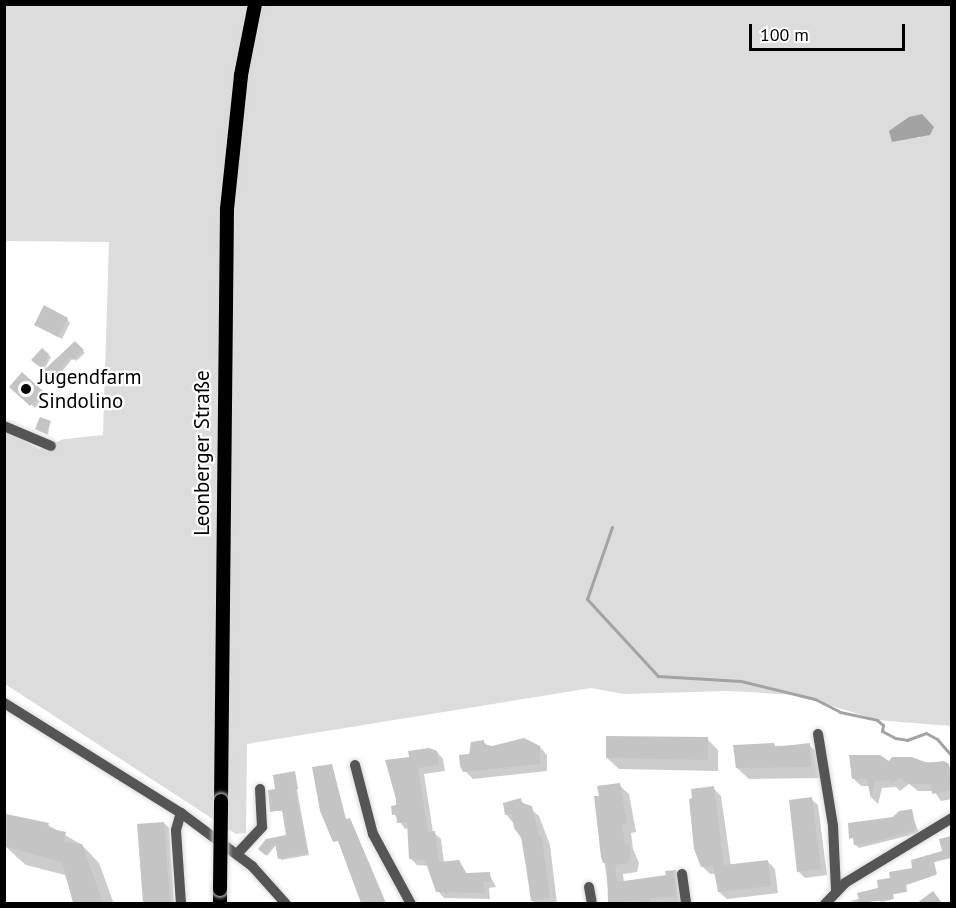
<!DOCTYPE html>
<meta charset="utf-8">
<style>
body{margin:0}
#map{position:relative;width:956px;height:908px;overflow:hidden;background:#fff;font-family:"PT Sans",sans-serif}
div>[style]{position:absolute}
.green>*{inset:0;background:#dcdcdc}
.water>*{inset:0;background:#a3a3a3}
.shadow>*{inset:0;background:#0003}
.stream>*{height:3px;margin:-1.5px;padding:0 1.5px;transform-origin:1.5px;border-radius:1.5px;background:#a3a3a3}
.building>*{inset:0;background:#c4c4c4}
.roads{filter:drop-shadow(0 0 2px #dbdbdb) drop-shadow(0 0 2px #dbdbdb)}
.minor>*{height:10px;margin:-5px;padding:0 5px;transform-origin:5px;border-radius:5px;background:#555}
.major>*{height:14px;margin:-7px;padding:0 7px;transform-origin:7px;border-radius:7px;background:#000}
.bridges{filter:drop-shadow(0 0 2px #dbdbdb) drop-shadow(0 0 2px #dbdbdb)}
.major-bridge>*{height:14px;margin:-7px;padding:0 7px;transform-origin:7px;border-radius:7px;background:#000}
.dots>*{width:16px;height:16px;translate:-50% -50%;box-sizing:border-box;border:3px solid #fff;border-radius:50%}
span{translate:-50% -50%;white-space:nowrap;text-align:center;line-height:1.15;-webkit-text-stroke:4.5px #fff;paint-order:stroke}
.poi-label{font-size:21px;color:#000}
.left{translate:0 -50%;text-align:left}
.street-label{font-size:21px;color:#000}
.frame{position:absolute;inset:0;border:6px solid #000;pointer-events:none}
.scale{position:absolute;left:749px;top:24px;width:156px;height:27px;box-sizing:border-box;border:3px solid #000;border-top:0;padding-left:8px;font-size:18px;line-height:21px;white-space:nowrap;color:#000;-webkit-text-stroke:4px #fff;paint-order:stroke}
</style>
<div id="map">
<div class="green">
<i style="clip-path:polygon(evenodd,5px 5px,951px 5px,951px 726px,877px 720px,798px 695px,728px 691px,624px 694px,591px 688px,247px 744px,246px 833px,236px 834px,5px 684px,5px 430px,39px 449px,64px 439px,103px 435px,109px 242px,5px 241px,5px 5px,909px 117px,920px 138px,889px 131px,902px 123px,909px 117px)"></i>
</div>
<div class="water">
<i style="clip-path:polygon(922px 114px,934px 127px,930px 135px,892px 142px,889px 131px,909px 117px)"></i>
</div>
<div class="shadow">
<i style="clip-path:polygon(67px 319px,70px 323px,62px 339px,36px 324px)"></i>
<i style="clip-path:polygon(75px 343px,85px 353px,76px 361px,73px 358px,56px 379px,45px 371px)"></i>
<i style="clip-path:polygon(42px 350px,51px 357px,44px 370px,33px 360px)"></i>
<i style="clip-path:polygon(22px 374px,45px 396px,35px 408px,11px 387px)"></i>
<i style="clip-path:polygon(50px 422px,48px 435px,36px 429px)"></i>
<i style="clip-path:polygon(707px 739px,718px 750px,718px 771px,619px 769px,607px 758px)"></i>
<i style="clip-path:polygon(483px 741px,488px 747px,540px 747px,547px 755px,547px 771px,473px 779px,465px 771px,470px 755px)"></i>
<i style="clip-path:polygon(809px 745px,821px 756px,822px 778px,749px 779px,737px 768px,735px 747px)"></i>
<i style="clip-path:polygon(437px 752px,443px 759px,445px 771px,424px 774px,433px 832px,441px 839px,444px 863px,458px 861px,468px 875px,489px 874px,496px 887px,489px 888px,490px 899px,444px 898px,438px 891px,429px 866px,417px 865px,410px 858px,409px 828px,405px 829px,394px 814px,398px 806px,395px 777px)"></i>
<i style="clip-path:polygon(944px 762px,952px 769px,952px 799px,941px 801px,934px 791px,918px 791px,909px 784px,900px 791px,896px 787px,882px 788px,878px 804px,872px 798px,870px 786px,861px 786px,853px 778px,889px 763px)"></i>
<i style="clip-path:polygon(294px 773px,309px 855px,281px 860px,277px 844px,267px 856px,260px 849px,288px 836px,283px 811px,272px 811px,277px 791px)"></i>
<i style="clip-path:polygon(619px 785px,629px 794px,636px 832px,631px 833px,633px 849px,639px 863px,637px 872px,623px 874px,624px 883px,667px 877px,676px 871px,685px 880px,686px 904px,610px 904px,596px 798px)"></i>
<i style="clip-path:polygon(713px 788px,721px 796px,731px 866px,767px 861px,775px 869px,778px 893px,727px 899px,719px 892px,716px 874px,710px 874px,702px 866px)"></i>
<i style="clip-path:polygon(811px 799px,818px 805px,827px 875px,805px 878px,798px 871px)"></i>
<i style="clip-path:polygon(520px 800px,539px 816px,550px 845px,557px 904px,536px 904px,532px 900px,520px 832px,506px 814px)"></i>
<i style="clip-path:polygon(911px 811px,919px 833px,859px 848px,855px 844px)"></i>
<i style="clip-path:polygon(7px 816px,48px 825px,82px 845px,99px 863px,114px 904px,75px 904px,65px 875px,26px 865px,19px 859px,4px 845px)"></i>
<i style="clip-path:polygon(164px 823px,169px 828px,174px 904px,144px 904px,139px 825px)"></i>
<i style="clip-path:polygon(952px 837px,952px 857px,934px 862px,936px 875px,906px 885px,907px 892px,888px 895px,891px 900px,881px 902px,873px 890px,943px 852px,941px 840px)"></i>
<i style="clip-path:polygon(866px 893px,869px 904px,845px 904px,860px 898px)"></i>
</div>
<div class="stream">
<i style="left:612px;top:527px;width:76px;rotate:109.1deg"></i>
<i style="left:587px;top:599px;width:105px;rotate:47.3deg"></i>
<i style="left:658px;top:676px;width:83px;rotate:3.4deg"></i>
<i style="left:741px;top:681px;width:76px;rotate:13.7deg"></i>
<i style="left:815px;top:699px;width:28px;rotate:27deg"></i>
<i style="left:840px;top:712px;width:38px;rotate:12deg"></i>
<i style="left:877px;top:720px;width:8px;rotate:40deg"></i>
<i style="left:883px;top:725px;width:6px;rotate:99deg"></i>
<i style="left:882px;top:731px;width:15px;rotate:28deg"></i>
<i style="left:895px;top:738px;width:12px;rotate:9deg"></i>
<i style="left:907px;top:740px;width:20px;rotate:-20deg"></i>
<i style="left:926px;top:733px;width:13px;rotate:29deg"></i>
<i style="left:937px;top:739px;width:23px;rotate:49deg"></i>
</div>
<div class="building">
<i style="clip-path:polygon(44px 305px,68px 318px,58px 337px,34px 325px)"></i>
<i style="clip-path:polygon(75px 341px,84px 350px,73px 360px,70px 357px,53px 379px,43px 371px)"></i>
<i style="clip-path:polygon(42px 348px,49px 354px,42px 369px,31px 360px)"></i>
<i style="clip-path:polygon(22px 372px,43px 391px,30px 406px,9px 387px)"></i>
<i style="clip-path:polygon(40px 417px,51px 421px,46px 434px,35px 429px)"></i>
<i style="clip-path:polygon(606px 736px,708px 737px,708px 760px,606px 758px)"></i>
<i style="clip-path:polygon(524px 738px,540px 746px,540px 764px,463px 772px,460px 766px,459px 755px,469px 754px,471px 742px,484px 740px,484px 744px,492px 746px)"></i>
<i style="clip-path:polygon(774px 743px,775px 747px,810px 743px,811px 767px,736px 768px,733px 745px)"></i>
<i style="clip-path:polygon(429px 748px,437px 751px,439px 765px,418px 768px,428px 832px,435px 831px,439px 862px,459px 860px,466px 873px,490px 872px,491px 881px,483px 882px,485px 893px,436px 892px,425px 860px,409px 859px,407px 822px,397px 823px,396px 814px,392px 815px,391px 806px,396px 805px,396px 799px,385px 760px,409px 757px,408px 751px)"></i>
<i style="clip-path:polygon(849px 755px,880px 755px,889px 761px,892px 757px,912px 757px,928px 763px,944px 761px,949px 764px,951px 790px,932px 794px,931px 784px,909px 784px,900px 778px,891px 784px,890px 780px,875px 781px,871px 799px,867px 779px,852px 779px)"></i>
<i style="clip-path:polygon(332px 764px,346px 819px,350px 818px,386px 903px,361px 903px,338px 841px,333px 842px,320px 811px,312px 767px)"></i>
<i style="clip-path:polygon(295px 771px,298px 789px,295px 790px,308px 853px,278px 859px,275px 843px,265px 855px,258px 849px,266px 839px,286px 835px,282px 810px,270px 812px,268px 790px,275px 789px,273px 775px)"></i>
<i style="clip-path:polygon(620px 783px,627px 823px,622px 824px,625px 844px,629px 843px,631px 853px,628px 863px,615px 865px,617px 882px,666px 875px,665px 871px,676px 870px,677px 897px,649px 898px,650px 903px,639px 903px,639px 900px,608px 903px,607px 863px,603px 863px,601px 857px,594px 796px,599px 796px,597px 786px)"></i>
<i style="clip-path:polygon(714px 786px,724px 865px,768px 860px,771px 886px,718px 892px,713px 866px,701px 867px,694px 849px,689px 799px,692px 798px,691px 789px)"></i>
<i style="clip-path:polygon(812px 797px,821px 869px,797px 872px,789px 800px)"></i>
<i style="clip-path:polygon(521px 798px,522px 803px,532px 806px,539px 836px,542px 836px,550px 898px,531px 901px,522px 839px,514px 828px,512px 814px,505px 815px,503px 803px)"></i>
<i style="clip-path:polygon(912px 809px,916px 830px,867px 844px,854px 845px,853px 838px,849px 839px,848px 823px,893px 817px,899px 811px)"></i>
<i style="clip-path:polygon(6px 814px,49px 823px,47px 828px,66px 832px,64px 842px,82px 844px,103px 903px,73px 903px,62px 862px,7px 847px)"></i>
<i style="clip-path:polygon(164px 822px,170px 903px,143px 903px,137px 824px)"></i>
<i style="clip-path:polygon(951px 836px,951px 858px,934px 862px,937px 874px,906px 885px,907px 891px,893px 894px,894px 899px,860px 903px,857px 893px,878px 888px,877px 880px,890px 878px,889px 872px,912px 868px,911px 860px,942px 851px,939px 839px)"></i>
<i style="clip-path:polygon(933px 891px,942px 903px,917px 903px)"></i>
</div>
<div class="roads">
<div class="minor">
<i style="left:4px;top:426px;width:51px;rotate:23.1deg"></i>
<i style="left:4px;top:703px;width:208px;rotate:31.9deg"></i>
<i style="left:181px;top:813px;width:89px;rotate:36.7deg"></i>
<i style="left:252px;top:866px;width:51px;rotate:48.2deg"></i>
<i style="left:818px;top:734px;width:93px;rotate:80.7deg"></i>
<i style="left:833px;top:826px;width:64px;rotate:87.3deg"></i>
<i style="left:355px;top:765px;width:71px;rotate:75.4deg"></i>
<i style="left:373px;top:834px;width:80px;rotate:61.5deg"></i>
<i style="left:237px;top:854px;width:37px;rotate:-47deg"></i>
<i style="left:262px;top:827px;width:38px;rotate:-93deg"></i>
<i style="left:682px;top:874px;width:30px;rotate:82deg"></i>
<i style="left:589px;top:887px;width:17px;rotate:80deg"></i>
<i style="left:181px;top:904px;width:74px;rotate:-93.9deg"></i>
<i style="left:176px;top:830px;width:18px;rotate:-74deg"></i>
<i style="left:825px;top:904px;width:29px;rotate:-46deg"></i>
<i style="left:845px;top:883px;width:125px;rotate:-31.3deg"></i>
</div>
<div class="major">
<i style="left:221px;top:801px;width:592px;rotate:-89.42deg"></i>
<i style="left:227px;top:209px;width:135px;rotate:-84deg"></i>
<i style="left:241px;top:75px;width:72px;rotate:-78.8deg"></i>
<i style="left:220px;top:904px;width:15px;rotate:-90deg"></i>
</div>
</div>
<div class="bridges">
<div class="major-bridge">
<i style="left:220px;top:889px;width:88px;rotate:-89.3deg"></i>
</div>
</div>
<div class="dots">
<i style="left:26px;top:389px;background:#000"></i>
</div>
<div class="poi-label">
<span class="left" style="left:38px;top:389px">Jugendfarm<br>Sindolino</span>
</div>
<div class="street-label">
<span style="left:202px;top:453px;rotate:-90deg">Leonberger Straße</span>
</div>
<div class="frame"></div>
<div class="scale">100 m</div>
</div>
